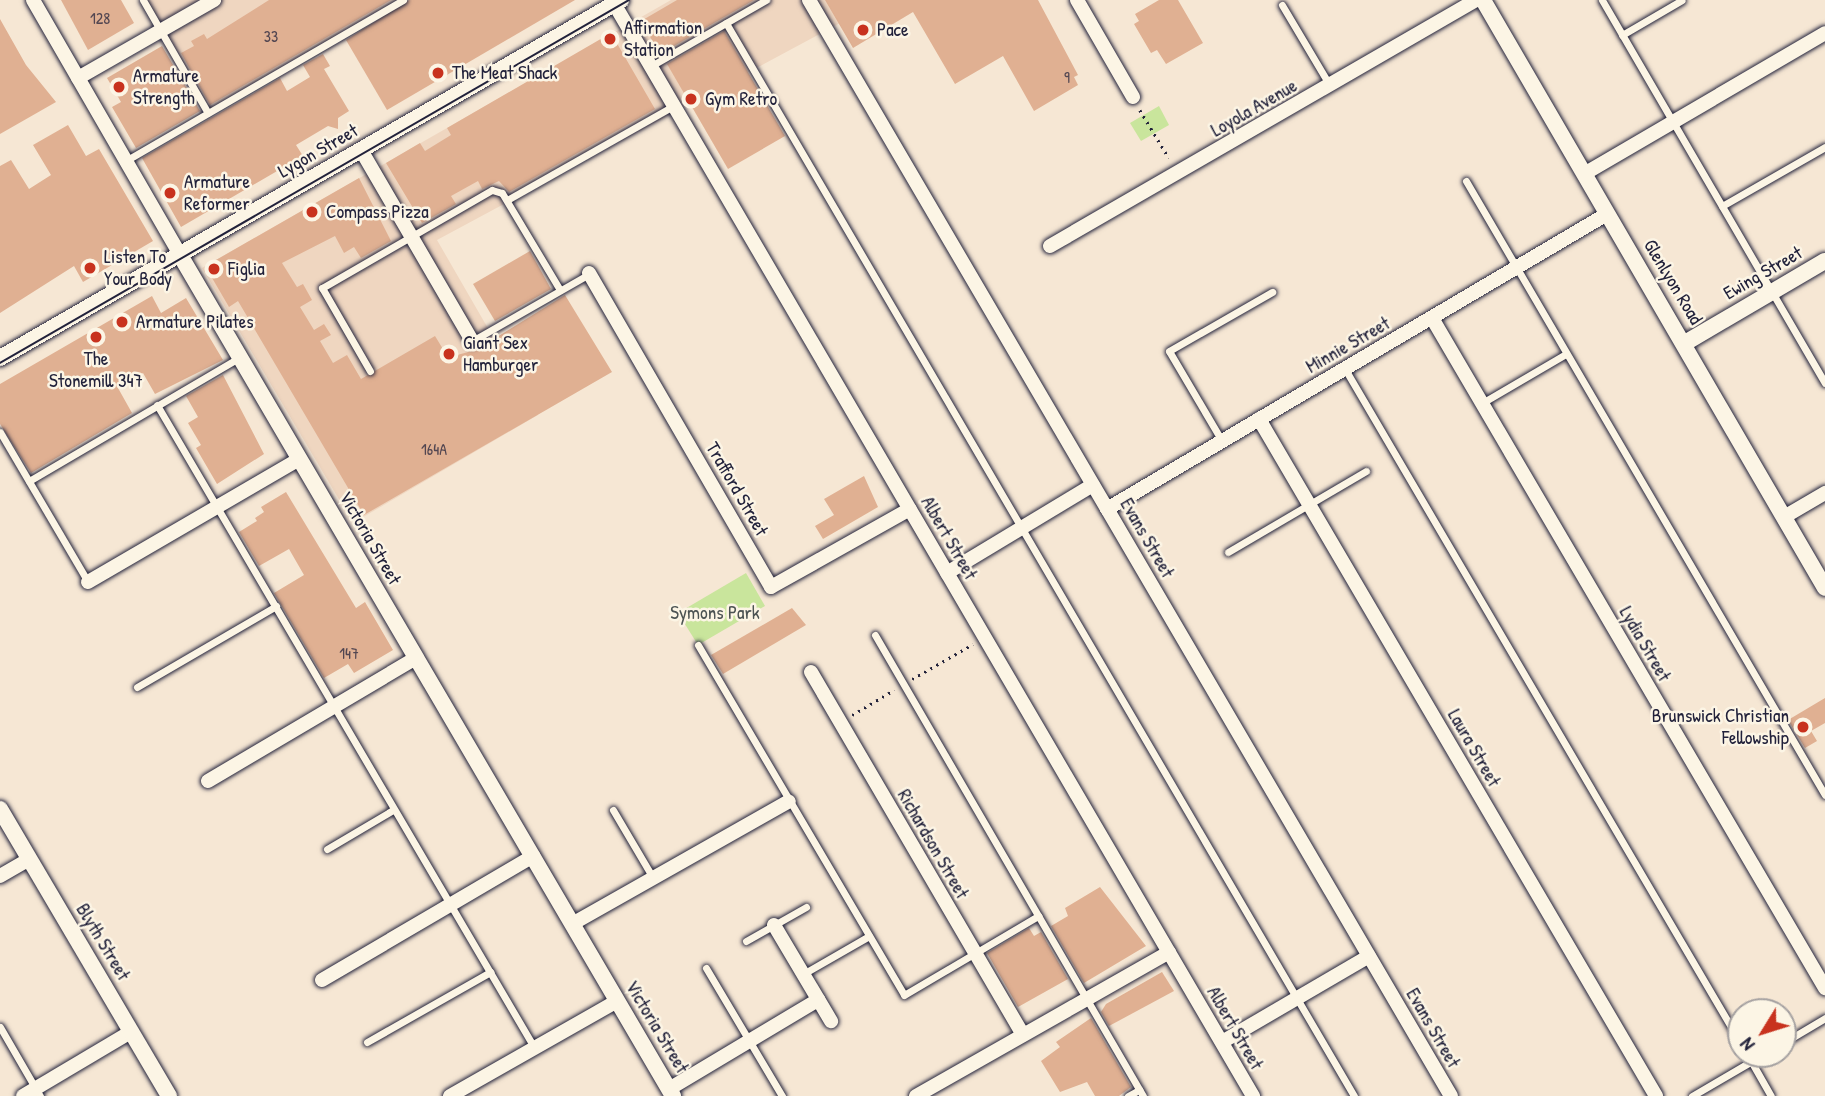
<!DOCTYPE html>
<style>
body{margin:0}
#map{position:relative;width:1825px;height:1096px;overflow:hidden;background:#f6e7d4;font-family:"Patrick Hand",sans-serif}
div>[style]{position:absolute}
.built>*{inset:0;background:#efd6c0}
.green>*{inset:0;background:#c9e59c}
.building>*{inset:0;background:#e0b092}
.path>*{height:2.5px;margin-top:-1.25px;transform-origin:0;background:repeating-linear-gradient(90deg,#22223b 0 2px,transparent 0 7px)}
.roads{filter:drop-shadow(0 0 2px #22223b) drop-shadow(0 0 2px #22223b)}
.service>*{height:7px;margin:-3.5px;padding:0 3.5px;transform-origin:3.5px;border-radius:3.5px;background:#fcf5e5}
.minor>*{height:14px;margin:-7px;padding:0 7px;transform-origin:7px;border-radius:7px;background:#fcf5e5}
.tertiary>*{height:16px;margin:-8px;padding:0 8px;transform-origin:8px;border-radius:8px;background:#fcf5e5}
.tram>*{height:2px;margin:-1px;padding:0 1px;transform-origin:1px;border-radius:1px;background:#22223b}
.dots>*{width:19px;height:19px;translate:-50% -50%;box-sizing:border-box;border:4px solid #fcf5e5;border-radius:50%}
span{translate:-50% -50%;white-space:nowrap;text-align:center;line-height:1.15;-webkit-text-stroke:5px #fcf5e5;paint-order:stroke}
.number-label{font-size:16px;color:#524651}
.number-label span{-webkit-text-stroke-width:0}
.poi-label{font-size:19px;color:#22223b}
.left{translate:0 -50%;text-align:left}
.right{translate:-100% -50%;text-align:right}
.street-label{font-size:19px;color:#22223b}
.park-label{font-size:19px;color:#4c5353}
.north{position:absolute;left:1727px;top:998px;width:70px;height:70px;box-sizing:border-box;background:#fcf5e5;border:2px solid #a5a1a1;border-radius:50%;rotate:232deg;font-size:19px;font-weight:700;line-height:28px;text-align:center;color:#22223b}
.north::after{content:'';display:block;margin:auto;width:24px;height:32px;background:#c8321e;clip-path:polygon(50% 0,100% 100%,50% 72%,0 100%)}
</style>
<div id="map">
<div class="built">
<i style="clip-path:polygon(146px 0,399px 0,209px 109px)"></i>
<i style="clip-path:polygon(671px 0,883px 0,437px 240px,538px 415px,353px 523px,202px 268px)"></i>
</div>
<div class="green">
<i style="clip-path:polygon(1159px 106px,1169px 125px,1141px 141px,1130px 123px)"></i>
<i style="clip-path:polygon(746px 573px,765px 606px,698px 645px,678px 613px)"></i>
</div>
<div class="building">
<i style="clip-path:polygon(61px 0,121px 0,134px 23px,88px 50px)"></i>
<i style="clip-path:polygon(269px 0,391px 0,210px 105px,181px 53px,194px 46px,191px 41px,204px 34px,207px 39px)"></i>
<i style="clip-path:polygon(409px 0,575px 0,387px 110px,346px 40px)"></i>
<i style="clip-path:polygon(677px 0,754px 0,660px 54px,641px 21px)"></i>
<i style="clip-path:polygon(825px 0,1038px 0,1078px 75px,1074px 77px,1078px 85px,1034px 111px,1003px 56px,955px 84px,913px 12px,853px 48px)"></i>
<i style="clip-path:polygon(1159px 0,1178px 0,1203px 43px,1166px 64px,1157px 50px,1151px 53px,1134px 24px,1139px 21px,1135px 14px)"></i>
<i style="clip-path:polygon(0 19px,26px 65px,56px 102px,0 134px)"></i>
<i style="clip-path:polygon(724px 31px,785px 136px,728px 169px,667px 64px)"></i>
<i style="clip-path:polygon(611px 33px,655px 109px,509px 192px,499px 181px,482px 189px,478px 181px,451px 196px,456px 204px,422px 223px,386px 163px,420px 143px,425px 151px,451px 135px,447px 128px)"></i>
<i style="clip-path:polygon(162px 46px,200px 111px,136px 148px,112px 107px,121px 102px,107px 78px)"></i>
<i style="clip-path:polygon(323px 54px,330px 66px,324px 69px,349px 111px,338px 118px,338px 129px,328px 126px,296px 145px,303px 156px,181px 227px,142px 158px,280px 78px,287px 91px,310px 77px,303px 65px)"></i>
<i style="clip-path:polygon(68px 125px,86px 156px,99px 149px,153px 241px,83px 282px,74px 266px,0 313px,0 166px,11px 160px,29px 189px,51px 175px,33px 145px)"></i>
<i style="clip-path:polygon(359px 178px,391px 241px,361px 258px,354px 247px,344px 253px,335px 236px,282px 263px,297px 287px,303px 284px,312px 300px,300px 307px,314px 330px,324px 324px,331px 335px,320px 341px,333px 363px,347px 355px,361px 379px,435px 336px,446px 354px,454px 349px,457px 355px,476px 350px,565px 295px,612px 372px,364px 515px,238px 301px,229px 307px,208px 271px,209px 264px)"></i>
<i style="clip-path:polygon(530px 251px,551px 289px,495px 321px,473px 284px)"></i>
<i style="clip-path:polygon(152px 296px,161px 313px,186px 298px,223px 360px,155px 394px,143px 373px,118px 388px,132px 413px,31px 473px,0 424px,0 384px)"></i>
<i style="clip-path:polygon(223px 375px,264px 454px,217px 484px,196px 448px,201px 445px,188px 423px,198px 417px,186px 396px)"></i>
<i style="clip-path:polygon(864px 476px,878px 507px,823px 539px,815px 526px,834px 515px,824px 499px)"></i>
<i style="clip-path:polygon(286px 492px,356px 608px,365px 602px,393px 650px,354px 673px,348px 664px,324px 678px,274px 593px,304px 575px,289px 549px,259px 566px,239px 532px,257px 521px,255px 518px,264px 512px,261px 507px)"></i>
<i style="clip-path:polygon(792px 608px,806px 625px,723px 674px,711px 655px)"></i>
<i style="clip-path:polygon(1825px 698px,1825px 723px,1811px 731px,1817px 741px,1805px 748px,1788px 720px)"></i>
<i style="clip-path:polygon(1100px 887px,1146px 946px,1084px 983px,1051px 926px,1068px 916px,1065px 908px)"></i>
<i style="clip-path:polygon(1029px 928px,1034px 936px,1041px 932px,1068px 979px,1018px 1007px,987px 953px)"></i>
<i style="clip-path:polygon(1162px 972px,1174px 991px,1109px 1026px,1101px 1012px,1106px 1004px)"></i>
<i style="clip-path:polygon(1091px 1018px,1131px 1087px,1119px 1096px,1095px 1096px,1087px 1082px,1060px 1092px,1041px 1061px,1060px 1047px,1056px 1042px)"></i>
</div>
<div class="path">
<i style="left:1140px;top:110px;width:56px;rotate:58.9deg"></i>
<i style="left:912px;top:679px;width:70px;rotate:-29.8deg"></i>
<i style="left:852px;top:715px;width:49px;rotate:-30.8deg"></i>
</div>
<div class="roads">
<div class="service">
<i style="left:143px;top:0;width:130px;rotate:60.1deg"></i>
<i style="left:1602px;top:0;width:443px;rotate:59.8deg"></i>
<i style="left:1282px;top:5px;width:94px;rotate:59.3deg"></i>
<i style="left:726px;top:23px;width:1243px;rotate:59.66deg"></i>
<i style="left:1622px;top:35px;width:69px;rotate:-30.3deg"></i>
<i style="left:651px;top:66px;width:133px;rotate:-29.9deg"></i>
<i style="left:127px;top:160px;width:319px;rotate:-30.1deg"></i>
<i style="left:1466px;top:181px;width:711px;rotate:59.69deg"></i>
<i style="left:507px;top:200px;width:191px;rotate:-29.5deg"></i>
<i style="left:1722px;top:206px;width:119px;rotate:-29.8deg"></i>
<i style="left:472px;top:341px;width:135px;rotate:-29.8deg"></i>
<i style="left:1345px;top:369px;width:783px;rotate:59.6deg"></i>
<i style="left:370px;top:371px;width:96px;rotate:-120deg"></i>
<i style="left:322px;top:288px;width:196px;rotate:-30deg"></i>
<i style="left:492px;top:190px;width:10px;rotate:17deg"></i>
<i style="left:502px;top:193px;width:113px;rotate:59.1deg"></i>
<i style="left:1482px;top:403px;width:97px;rotate:-30.3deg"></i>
<i style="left:157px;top:405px;width:745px;rotate:59.58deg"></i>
<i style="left:0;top:432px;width:174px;rotate:59.6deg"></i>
<i style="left:1222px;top:441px;width:104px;rotate:-120.5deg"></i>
<i style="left:1169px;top:351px;width:119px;rotate:-29.8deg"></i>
<i style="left:29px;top:481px;width:243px;rotate:-30.4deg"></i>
<i style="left:1228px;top:552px;width:160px;rotate:-30.4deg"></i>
<i style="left:875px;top:635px;width:533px;rotate:59.83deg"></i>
<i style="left:698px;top:645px;width:406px;rotate:59.5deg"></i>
<i style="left:904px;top:995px;width:156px;rotate:-30.5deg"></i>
<i style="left:137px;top:687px;width:161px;rotate:-30.2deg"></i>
<i style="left:613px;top:810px;width:79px;rotate:59.5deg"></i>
<i style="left:327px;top:849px;width:77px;rotate:-30.6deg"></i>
<i style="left:746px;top:941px;width:69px;rotate:-29.5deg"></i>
<i style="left:706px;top:968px;width:149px;rotate:59.3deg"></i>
<i style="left:803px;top:974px;width:76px;rotate:-29.9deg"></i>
<i style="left:0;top:1027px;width:80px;rotate:59.9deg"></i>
<i style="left:367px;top:1042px;width:142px;rotate:-29.6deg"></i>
<i style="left:1783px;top:1043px;width:49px;rotate:-30.8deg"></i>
<i style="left:1747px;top:1054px;width:48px;rotate:60.3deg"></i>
<i style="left:1128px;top:1096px;width:13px;rotate:-29deg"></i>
<i style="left:1692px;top:1096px;width:83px;rotate:-30.3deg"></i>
</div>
<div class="minor">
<i style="left:33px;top:0;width:294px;rotate:60deg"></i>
<i style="left:612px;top:0;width:1270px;rotate:59.68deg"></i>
<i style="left:809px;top:0;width:1270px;rotate:59.64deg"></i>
<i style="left:1077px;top:0;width:112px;rotate:60deg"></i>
<i style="left:78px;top:78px;width:157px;rotate:-29.8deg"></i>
<i style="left:361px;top:150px;width:221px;rotate:59.8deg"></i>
<i style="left:1584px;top:174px;width:279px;rotate:-30.3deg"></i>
<i style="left:1050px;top:246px;width:492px;rotate:-30deg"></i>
<i style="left:589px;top:273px;width:363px;rotate:59.9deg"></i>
<i style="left:771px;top:587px;width:159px;rotate:-29.3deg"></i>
<i style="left:1432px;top:318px;width:777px;rotate:59.61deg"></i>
<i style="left:1259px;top:419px;width:785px;rotate:59.61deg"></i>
<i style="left:1107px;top:509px;width:581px;rotate:-30.54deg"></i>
<i style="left:1784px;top:517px;width:48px;rotate:-30.3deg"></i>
<i style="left:947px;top:573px;width:170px;rotate:-31.1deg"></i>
<i style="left:88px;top:582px;width:244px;rotate:-30.2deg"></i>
<i style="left:811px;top:672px;width:420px;rotate:59.7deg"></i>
<i style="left:208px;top:781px;width:242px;rotate:-30.6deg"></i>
<i style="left:0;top:876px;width:34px;rotate:-30deg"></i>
<i style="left:572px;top:924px;width:249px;rotate:-29.5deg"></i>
<i style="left:774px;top:925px;width:112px;rotate:59.3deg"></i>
<i style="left:322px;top:980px;width:245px;rotate:-30.4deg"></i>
<i style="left:1222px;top:1042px;width:170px;rotate:-30.3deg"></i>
<i style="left:669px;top:1089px;width:174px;rotate:-30.9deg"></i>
<i style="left:23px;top:1096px;width:126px;rotate:-30.7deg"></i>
<i style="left:450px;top:1096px;width:192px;rotate:-29.6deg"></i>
<i style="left:916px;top:1096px;width:291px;rotate:-29.6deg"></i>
</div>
<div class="tertiary">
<i style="left:1483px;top:0;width:680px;rotate:59.82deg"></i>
<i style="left:180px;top:255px;width:975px;rotate:59.62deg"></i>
<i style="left:1685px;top:343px;width:162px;rotate:-30.4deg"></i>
<i style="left:0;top:358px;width:717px;rotate:-29.96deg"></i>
<i style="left:0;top:809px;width:333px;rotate:59.5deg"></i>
</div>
</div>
<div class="tram">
<i style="left:0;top:363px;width:726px;rotate:-29.99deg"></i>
</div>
<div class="dots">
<i style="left:863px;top:30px;background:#c8321e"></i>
<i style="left:610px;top:39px;background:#c8321e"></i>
<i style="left:438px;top:73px;background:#c8321e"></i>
<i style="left:119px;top:87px;background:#c8321e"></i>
<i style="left:691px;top:99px;background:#c8321e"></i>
<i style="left:170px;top:193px;background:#c8321e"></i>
<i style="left:312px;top:212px;background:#c8321e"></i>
<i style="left:90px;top:268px;background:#c8321e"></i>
<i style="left:214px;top:269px;background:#c8321e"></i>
<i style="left:122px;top:322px;background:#c8321e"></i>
<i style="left:96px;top:337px;background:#c8321e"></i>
<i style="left:449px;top:354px;background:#c8321e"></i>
<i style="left:1803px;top:727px;background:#c8321e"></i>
</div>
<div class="number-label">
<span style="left:100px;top:18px">128</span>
<span style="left:271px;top:36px">33</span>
<span style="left:1067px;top:77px">9</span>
<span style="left:434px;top:449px">164A</span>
<span style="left:349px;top:653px">147</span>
</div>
<div class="poi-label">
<span class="left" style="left:624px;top:39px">Affirmation<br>Station</span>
<span class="left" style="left:877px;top:30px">Pace</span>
<span class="left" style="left:452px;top:73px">The Meat Shack</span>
<span class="left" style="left:133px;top:87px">Armature<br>Strength</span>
<span class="left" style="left:705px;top:99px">Gym Retro</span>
<span class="left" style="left:184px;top:193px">Armature<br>Reformer</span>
<span class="left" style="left:326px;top:212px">Compass Pizza</span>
<span class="left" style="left:104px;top:268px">Listen To<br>Your Body</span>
<span class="left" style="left:228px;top:269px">Figlia</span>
<span class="left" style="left:136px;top:322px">Armature Pilates</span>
<span class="left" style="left:463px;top:354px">Giant Sex<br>Hamburger</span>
<span style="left:96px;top:370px">The<br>Stonemill 347</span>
<span class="right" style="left:1789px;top:727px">Brunswick Christian<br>Fellowship</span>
</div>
<div class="street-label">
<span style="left:1254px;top:108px;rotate:-30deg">Loyola Avenue</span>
<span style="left:318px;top:151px;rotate:-30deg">Lygon Street</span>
<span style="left:1763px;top:273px;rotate:-30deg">Ewing Street</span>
<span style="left:1673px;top:282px;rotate:59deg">Glenlyon Road</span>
<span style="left:1348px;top:345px;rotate:-30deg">Minnie Street</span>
<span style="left:737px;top:489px;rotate:60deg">Trafford Street</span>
<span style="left:370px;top:538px;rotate:60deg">Victoria Street</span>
<span style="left:949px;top:538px;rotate:60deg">Albert Street</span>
<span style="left:1147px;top:538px;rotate:60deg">Evans Street</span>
<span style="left:1645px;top:644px;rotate:60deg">Lydia Street</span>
<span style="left:1474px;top:748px;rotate:60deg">Laura Street</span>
<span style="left:933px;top:844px;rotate:60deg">Richardson Street</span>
<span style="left:103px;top:942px;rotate:59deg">Blyth Street</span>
<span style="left:657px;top:1027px;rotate:59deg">Victoria Street</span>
<span style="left:1235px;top:1028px;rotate:60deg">Albert Street</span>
<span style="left:1433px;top:1028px;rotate:60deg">Evans Street</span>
</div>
<div class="park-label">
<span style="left:715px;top:613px">Symons Park</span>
</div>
<div class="north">N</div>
</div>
